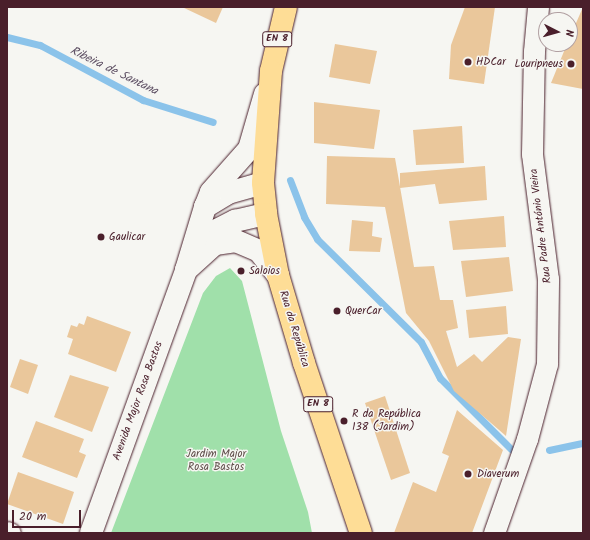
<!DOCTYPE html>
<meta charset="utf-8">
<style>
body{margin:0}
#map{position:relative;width:590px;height:540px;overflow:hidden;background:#f6f6f2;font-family:Kalam,sans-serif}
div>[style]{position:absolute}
.green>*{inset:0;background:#a0e0aa}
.stream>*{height:7px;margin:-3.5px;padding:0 3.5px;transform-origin:3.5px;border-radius:3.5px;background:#8bc3ea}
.building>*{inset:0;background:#eac79b}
.roads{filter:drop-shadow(0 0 1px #4a1f2b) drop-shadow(0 0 1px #4a1f2b)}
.street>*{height:21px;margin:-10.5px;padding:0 10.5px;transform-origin:10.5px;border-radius:10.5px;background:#f6f6f2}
.secondary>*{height:22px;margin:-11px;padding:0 11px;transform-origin:11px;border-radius:11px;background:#f6f6f2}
.primary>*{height:22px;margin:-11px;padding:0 11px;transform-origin:11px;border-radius:11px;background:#fedd96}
.dots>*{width:11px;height:11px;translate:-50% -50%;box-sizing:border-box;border:2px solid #f6f6f2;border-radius:50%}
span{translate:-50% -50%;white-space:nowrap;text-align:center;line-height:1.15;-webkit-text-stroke:3px #f6f6f2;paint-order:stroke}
.shield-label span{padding:1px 3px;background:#f6f6f2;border:1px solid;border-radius:3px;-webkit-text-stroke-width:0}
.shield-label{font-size:10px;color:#4a1f2b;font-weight:700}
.poi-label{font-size:11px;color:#4a1f2b}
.left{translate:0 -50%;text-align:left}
.right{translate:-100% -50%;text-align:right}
.street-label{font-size:11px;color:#4a1f2b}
.park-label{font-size:11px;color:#604f4b}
.water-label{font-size:12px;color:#5e5064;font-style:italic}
.frame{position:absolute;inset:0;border:8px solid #4a1f2b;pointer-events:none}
.north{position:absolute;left:538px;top:12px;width:40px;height:40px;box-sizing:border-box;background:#f6f6f2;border:1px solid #b1a0a2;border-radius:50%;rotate:96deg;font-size:11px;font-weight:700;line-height:16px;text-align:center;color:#4a1f2b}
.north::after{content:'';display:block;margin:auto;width:14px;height:18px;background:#4a1f2b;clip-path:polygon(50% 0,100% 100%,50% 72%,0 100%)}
.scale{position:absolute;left:12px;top:510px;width:69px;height:18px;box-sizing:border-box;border:2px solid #4a1f2b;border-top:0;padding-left:5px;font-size:12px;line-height:14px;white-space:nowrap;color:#4a1f2b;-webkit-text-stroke:3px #f6f6f2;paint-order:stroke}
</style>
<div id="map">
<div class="green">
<i style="clip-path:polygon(230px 268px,242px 281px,281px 431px,308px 512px,312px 533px,111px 533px,203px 293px,216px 276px)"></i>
</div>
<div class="stream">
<i style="left:7px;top:37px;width:34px;rotate:14deg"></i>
<i style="left:40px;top:45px;width:117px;rotate:28.1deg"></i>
<i style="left:143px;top:100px;width:73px;rotate:17.4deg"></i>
<i style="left:290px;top:180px;width:40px;rotate:69deg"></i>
<i style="left:304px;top:217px;width:26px;rotate:59deg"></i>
<i style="left:317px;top:239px;width:146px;rotate:44.7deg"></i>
<i style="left:421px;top:342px;width:41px;rotate:62.2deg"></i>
<i style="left:440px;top:378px;width:102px;rotate:45deg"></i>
<i style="left:549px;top:450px;width:35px;rotate:-12deg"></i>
</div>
<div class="building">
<i style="clip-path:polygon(182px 7px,223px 7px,216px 23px)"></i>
<i style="clip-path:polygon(465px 7px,495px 7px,484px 84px,449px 79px,451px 45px)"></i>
<i style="clip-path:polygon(583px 7px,583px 89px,551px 83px,567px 44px,570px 44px,570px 37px)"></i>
<i style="clip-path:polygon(335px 44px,377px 51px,370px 84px,329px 77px)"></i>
<i style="clip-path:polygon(314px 102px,380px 110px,374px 149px,314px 143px)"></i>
<i style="clip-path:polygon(462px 126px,464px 163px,416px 165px,413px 130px)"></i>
<i style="clip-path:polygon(327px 156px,395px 158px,414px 267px,434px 266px,440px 300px,453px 300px,458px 328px,446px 331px,457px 367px,474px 354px,482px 362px,508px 337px,521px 339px,506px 436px,454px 391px,429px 341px,406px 313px,385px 207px,326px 204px)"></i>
<i style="clip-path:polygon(485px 166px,487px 200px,439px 204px,435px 184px,400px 188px,400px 173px)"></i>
<i style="clip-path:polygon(504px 216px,506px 247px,453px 250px,449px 221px)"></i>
<i style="clip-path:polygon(352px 220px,373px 222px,372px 236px,382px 238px,380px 252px,349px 251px)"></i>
<i style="clip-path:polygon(509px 257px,513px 291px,466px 297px,461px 261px)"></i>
<i style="clip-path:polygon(506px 306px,508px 334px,469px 338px,466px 310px)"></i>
<i style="clip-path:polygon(87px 316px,131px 332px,116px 372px,68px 354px,73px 339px,67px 337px,71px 325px,77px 327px,79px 323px,84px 325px)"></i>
<i style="clip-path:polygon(20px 359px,38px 365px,28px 394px,10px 387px)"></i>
<i style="clip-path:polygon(70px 375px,109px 387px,92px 432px,54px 417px)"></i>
<i style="clip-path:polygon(385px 396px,410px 473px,391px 480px,365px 403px)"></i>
<i style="clip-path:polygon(457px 410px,503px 450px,472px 533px,394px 533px,413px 482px,436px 492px,449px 456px,442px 453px)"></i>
<i style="clip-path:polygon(36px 421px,84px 439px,79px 452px,86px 455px,77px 478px,22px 457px)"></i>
<i style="clip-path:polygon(18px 472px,74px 492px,63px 524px,7px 504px)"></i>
</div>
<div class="roads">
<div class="street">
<i style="left:7px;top:532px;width:3px;rotate:18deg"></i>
<i style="left:494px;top:533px;width:100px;rotate:-70.7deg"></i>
<i style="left:527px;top:439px;width:78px;rotate:-75.1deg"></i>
<i style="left:547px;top:364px;width:85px;rotate:-89.3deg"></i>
<i style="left:548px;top:279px;width:126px;rotate:-97.3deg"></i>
<i style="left:532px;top:154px;width:103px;rotate:-88.9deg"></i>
<i style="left:534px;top:51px;width:44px;rotate:-84.8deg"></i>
</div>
<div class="secondary">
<i style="left:205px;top:207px;width:27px;rotate:-31deg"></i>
<i style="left:228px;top:193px;width:36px;rotate:-16deg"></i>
<i style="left:200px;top:244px;width:9px;rotate:-58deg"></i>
<i style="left:205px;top:236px;width:34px;rotate:-27deg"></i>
<i style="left:235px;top:221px;width:32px;rotate:-13deg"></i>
<i style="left:186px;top:270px;width:39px;rotate:-42deg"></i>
<i style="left:215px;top:244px;width:21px;rotate:-8deg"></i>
<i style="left:236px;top:241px;width:25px;rotate:23deg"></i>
<i style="left:259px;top:251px;width:31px;rotate:52deg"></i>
<i style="left:91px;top:533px;width:280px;rotate:-70.1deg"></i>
<i style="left:186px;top:270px;width:66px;rotate:-73.2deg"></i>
<i style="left:205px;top:207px;width:16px;rotate:-68deg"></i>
<i style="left:211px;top:192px;width:57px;rotate:-48.5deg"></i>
<i style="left:249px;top:149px;width:57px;rotate:-73.8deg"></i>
</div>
<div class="primary">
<i style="left:286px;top:7px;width:66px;rotate:103.2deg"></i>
<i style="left:271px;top:71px;width:112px;rotate:94.1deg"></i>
<i style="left:263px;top:183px;width:31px;rotate:84deg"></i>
<i style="left:266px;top:214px;width:62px;rotate:78.9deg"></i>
<i style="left:278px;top:275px;width:92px;rotate:73.5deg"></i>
<i style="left:304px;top:363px;width:179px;rotate:71.5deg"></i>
</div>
</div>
<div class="dots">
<i style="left:468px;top:62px;background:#4a1f2b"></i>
<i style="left:571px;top:64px;background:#4a1f2b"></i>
<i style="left:101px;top:237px;background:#4a1f2b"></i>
<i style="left:241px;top:271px;background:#4a1f2b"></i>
<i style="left:337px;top:311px;background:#4a1f2b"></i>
<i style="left:344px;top:421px;background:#4a1f2b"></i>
<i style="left:468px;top:474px;background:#4a1f2b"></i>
</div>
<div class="shield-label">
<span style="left:277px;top:39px">EN 8</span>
<span style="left:318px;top:404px">EN 8</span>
</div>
<div class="poi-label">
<span class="left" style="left:476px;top:62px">HDCar</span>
<span class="right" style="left:563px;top:64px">Louripneus</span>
<span class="left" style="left:109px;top:237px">Gaulicar</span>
<span class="left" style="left:249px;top:271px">Saloios</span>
<span class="left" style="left:345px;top:311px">QuerCar</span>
<span class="left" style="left:352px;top:421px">R da República<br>138 (Jardim)</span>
<span class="left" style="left:477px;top:474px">Diaverum</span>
</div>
<div class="street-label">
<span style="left:541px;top:226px;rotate:-97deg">Rua Padre António Vieira</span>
<span style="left:294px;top:329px;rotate:73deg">Rua da República</span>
<span style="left:138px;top:401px;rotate:-70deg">Avenida Major Rosa Bastos</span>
</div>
<div class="park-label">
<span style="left:216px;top:461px">Jardim Major<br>Rosa Bastos</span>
</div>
<div class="water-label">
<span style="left:114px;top:71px;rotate:26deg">Ribeira de Santana</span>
</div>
<div class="frame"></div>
<div class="north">N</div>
<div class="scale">20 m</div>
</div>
